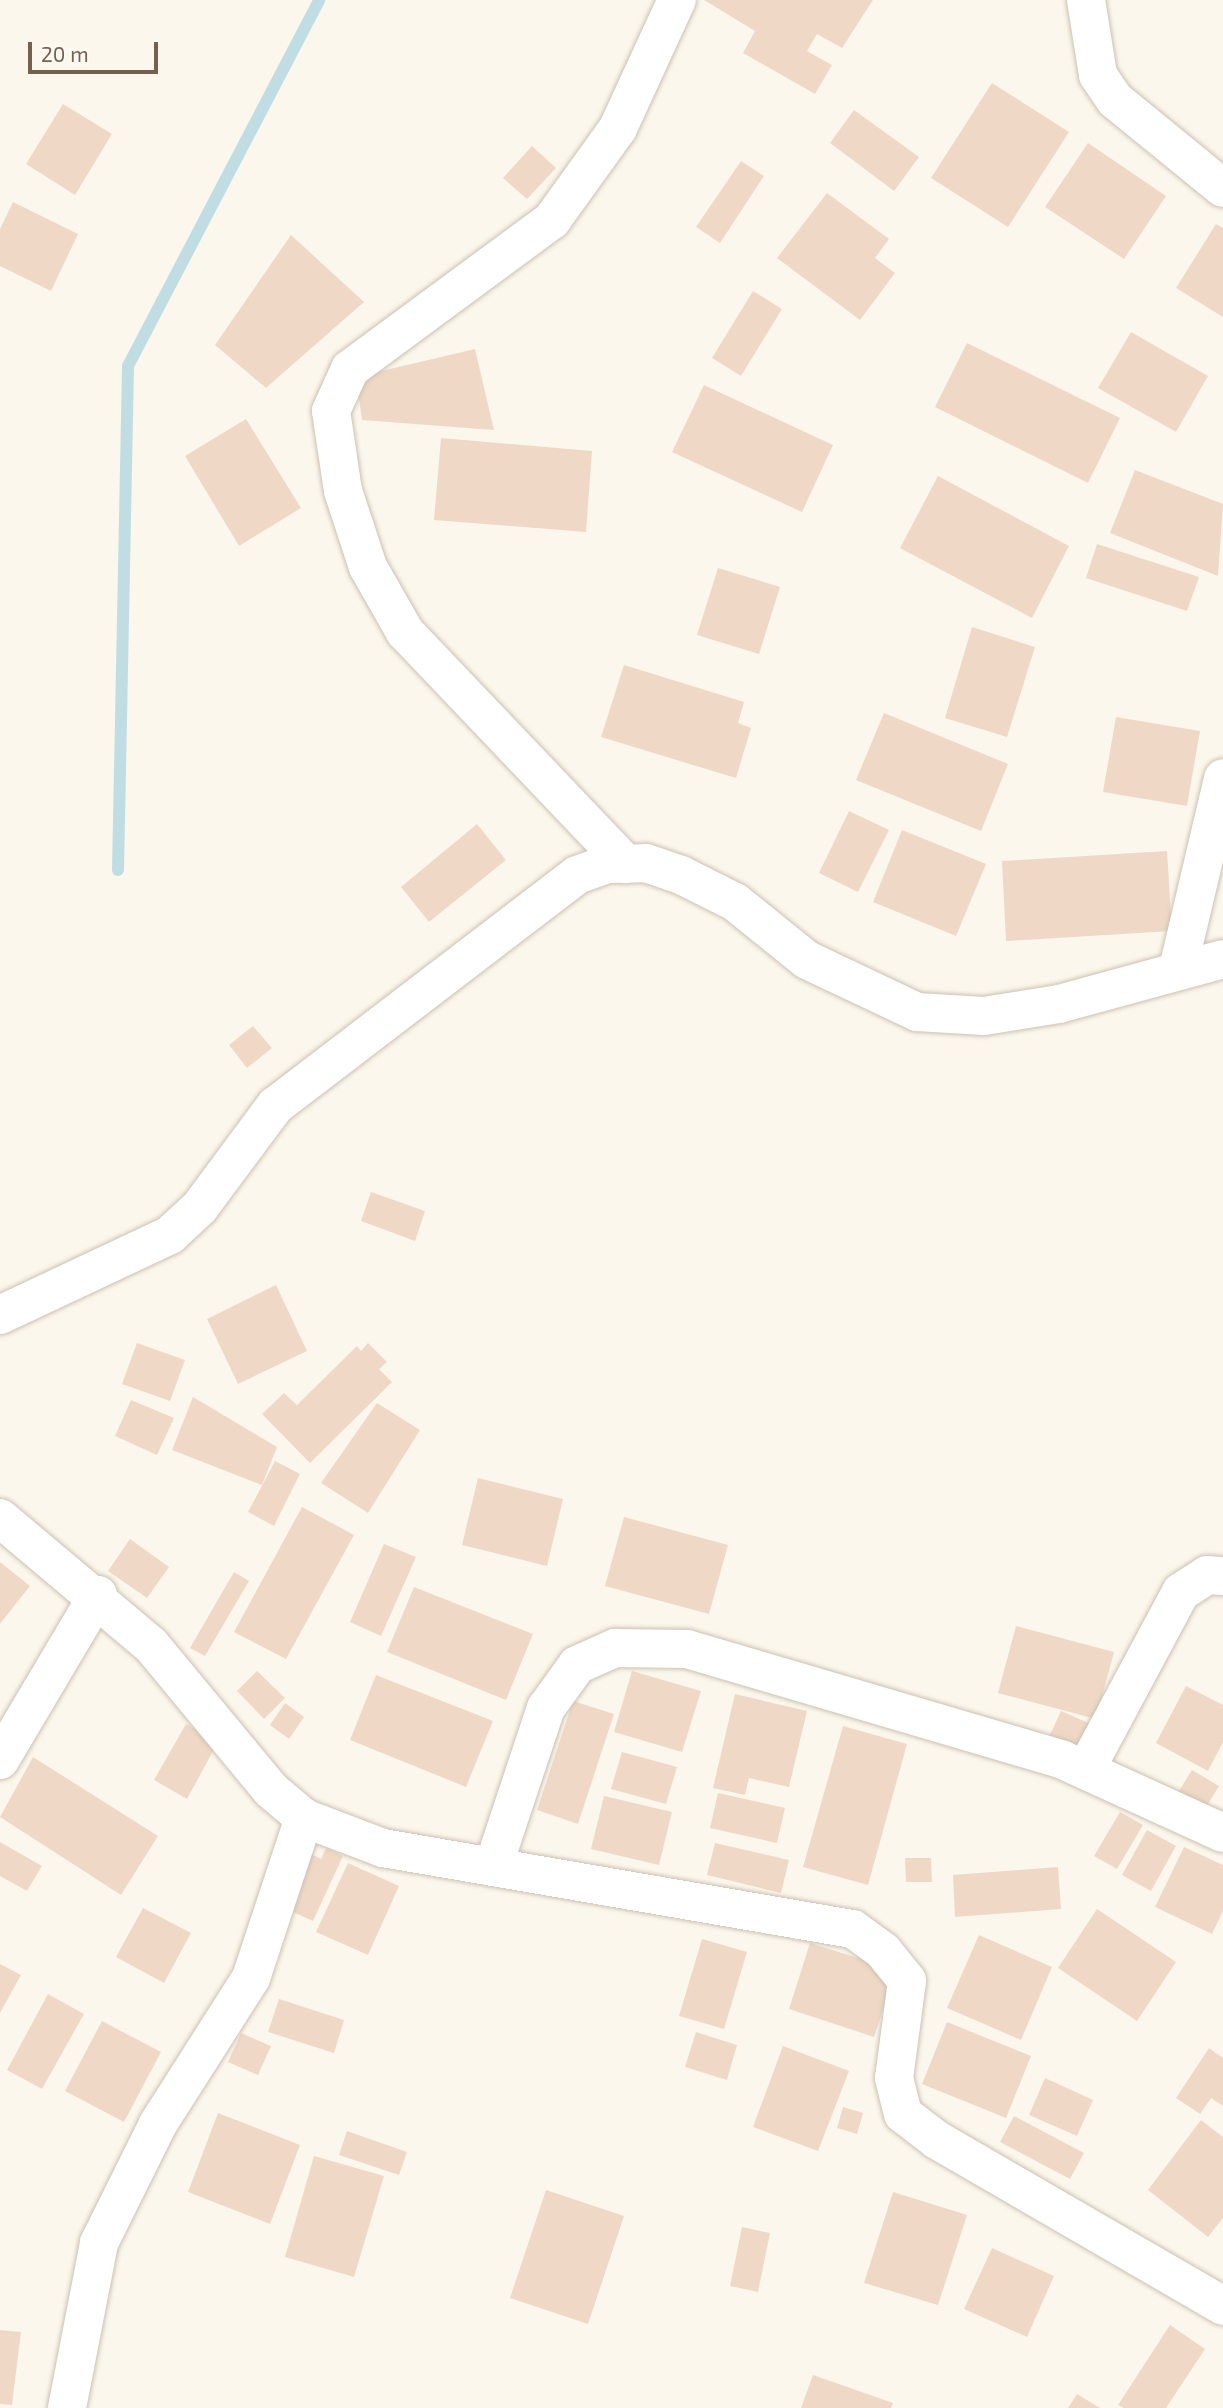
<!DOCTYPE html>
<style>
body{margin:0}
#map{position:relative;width:1223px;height:2408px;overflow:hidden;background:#fbf7ec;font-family:"Exo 2",sans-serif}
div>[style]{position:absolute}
.stream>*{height:12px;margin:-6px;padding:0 6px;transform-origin:6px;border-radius:6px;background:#c1dde4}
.building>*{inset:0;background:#efd9c6}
.roads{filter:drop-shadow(0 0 2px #cdc0b2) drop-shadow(0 0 2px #cdc0b2)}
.street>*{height:38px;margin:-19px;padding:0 19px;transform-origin:19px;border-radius:19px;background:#fff}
span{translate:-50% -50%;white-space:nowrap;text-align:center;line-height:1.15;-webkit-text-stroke:5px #fefaf3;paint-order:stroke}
.scale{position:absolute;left:28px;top:42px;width:130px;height:32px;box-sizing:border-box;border:4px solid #766050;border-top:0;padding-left:9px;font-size:21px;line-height:24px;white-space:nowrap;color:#766050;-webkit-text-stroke:5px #fefaf3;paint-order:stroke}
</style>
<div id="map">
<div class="stream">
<i style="left:118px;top:870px;width:504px;rotate:-88.86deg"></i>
<i style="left:128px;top:366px;width:413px;rotate:-62.4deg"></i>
</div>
<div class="building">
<i style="clip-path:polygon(704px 0,873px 0,842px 48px,817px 34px,807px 51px,832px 65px,815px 94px,743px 53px,755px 31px)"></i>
<i style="clip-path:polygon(992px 83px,1069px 132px,1008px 227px,931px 178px)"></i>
<i style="clip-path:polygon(63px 104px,112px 134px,75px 195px,26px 164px)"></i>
<i style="clip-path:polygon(854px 110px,919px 157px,894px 191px,830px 143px)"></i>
<i style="clip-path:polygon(1088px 143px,1166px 196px,1124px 259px,1045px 207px)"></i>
<i style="clip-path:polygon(532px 146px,556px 168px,527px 199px,503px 178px)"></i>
<i style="clip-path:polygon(741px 161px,764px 176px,720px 243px,696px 227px)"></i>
<i style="clip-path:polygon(827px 193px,889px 239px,875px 258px,895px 273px,860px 320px,777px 258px)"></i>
<i style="clip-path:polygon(13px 202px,78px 234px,51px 291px,0 266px,0 229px)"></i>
<i style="clip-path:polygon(1216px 224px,1223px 228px,1223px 317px,1176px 288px)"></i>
<i style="clip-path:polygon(291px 235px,364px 302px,266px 388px,215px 345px)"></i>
<i style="clip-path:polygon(753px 291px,782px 309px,741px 376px,712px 358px)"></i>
<i style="clip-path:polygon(1131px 332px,1208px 376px,1176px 432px,1098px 388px)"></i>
<i style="clip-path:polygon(967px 343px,1120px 418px,1088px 483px,935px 407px)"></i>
<i style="clip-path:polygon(475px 349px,494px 430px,362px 420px,356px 377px)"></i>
<i style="clip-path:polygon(704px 385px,833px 445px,802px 512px,672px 452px)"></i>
<i style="clip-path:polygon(246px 419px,301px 508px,239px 546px,185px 456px)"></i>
<i style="clip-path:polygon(441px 438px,592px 451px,586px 532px,434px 520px)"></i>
<i style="clip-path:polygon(1135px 470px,1223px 504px,1218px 576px,1110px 533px)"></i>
<i style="clip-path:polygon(938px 476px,1069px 546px,1032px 618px,900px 548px)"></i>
<i style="clip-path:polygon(1097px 544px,1199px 577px,1187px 611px,1086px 578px)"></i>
<i style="clip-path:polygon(718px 568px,780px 587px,759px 654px,697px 635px)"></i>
<i style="clip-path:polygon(972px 627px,1035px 647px,1007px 737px,945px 718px)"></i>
<i style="clip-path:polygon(624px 665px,744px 702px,738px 723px,751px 728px,736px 778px,601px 737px)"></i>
<i style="clip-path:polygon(884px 713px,1008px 764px,981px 831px,856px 780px)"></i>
<i style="clip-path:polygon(1116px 717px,1200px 731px,1187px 806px,1103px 792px)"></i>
<i style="clip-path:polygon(849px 811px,889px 830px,858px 892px,819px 873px)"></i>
<i style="clip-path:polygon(477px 824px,506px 860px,429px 922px,401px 887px)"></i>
<i style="clip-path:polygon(902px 830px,986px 864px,956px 936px,873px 902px)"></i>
<i style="clip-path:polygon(1167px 851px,1172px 931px,1006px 941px,1002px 861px)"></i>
<i style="clip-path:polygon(253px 1026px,272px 1048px,247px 1068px,229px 1045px)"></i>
<i style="clip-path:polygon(371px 1192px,425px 1211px,415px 1241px,361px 1221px)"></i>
<i style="clip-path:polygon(276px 1285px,307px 1351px,238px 1384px,207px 1319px)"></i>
<i style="clip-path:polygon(137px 1343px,185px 1360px,170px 1401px,122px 1384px)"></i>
<i style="clip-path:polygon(368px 1343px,387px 1362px,379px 1369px,392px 1382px,310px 1463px,262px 1414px,284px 1393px,297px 1405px,357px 1346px,361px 1351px)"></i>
<i style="clip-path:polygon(193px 1397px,277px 1447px,262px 1485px,172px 1450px)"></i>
<i style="clip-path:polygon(131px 1400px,174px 1418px,157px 1455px,115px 1436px)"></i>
<i style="clip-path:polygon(377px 1403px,420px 1430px,368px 1513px,321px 1483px)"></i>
<i style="clip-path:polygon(275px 1461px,300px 1474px,274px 1526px,248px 1512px)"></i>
<i style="clip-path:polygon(478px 1478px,563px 1499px,547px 1566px,462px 1545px)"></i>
<i style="clip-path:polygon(302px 1507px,354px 1535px,286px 1659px,234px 1632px)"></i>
<i style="clip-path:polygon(624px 1517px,728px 1545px,709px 1614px,605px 1586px)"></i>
<i style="clip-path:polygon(130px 1539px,169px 1567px,147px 1598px,108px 1571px)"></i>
<i style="clip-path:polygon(384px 1544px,416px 1557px,381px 1636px,350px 1622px)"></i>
<i style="clip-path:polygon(0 1562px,30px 1586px,0 1624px)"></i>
<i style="clip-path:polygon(234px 1572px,249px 1581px,205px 1656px,190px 1648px)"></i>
<i style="clip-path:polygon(414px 1587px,533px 1634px,506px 1700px,387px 1652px)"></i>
<i style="clip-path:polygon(1016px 1626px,1114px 1652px,1096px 1719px,998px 1693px)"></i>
<i style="clip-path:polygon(257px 1671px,285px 1698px,264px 1719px,237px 1691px)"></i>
<i style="clip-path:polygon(632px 1671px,701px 1691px,682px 1752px,614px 1732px)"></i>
<i style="clip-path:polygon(376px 1675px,493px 1721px,466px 1787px,350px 1740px)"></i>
<i style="clip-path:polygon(1186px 1686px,1223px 1705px,1223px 1742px,1208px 1771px,1156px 1743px)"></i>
<i style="clip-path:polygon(735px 1694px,807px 1711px,789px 1787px,749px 1778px,745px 1795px,713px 1788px)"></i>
<i style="clip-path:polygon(573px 1701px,614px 1714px,578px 1824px,537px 1810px)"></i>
<i style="clip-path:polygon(285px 1703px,304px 1717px,289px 1739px,270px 1725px)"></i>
<i style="clip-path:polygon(1061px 1711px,1093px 1725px,1083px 1749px,1050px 1735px)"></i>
<i style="clip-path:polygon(186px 1724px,218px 1742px,187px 1799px,154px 1780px)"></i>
<i style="clip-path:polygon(843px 1726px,907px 1744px,868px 1885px,803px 1867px)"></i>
<i style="clip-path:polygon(622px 1752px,677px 1767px,666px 1804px,611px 1789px)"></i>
<i style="clip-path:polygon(33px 1757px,158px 1836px,121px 1895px,0 1817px)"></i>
<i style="clip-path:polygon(1192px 1770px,1219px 1786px,1206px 1807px,1179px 1791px)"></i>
<i style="clip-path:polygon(718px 1793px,785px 1808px,777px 1843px,710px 1828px)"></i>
<i style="clip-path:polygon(604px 1796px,672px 1812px,659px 1865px,591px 1849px)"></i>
<i style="clip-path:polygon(1120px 1812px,1143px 1825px,1117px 1869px,1094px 1856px)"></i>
<i style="clip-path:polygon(1147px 1830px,1176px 1846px,1151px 1891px,1122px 1875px)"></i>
<i style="clip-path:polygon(0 1842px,42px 1866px,27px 1891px,0 1876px)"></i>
<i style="clip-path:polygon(715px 1843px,789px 1860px,781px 1893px,707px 1875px)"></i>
<i style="clip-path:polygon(1184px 1847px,1223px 1865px,1223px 1911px,1212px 1934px,1155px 1907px)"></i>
<i style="clip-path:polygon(326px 1848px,343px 1856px,313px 1921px,284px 1908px,309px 1853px,321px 1859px)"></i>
<i style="clip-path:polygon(905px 1858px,931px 1858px,932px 1882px,906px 1882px)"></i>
<i style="clip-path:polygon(348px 1863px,399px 1886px,368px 1955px,316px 1932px)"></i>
<i style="clip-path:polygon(1058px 1867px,1061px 1909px,955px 1917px,953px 1875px)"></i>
<i style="clip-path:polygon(143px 1908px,191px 1933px,164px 1983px,116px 1957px)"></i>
<i style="clip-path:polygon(1097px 1909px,1176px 1962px,1137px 2021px,1058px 1968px)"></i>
<i style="clip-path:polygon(979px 1935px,1052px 1967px,1021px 2040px,947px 2008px)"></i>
<i style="clip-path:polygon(702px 1939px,747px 1952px,724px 2029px,679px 2016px)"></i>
<i style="clip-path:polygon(810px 1943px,896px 1970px,874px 2037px,789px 2009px)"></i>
<i style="clip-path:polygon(0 1964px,21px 1975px,0 2013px)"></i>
<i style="clip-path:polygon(48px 1994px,84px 2014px,42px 2089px,7px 2070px)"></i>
<i style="clip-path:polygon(279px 1999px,344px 2020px,334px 2053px,268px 2032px)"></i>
<i style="clip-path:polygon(102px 2021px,161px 2052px,124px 2122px,65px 2091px)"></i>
<i style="clip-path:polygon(947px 2022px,1031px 2056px,1006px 2118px,922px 2084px)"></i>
<i style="clip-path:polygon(696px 2032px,737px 2045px,727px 2080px,685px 2067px)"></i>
<i style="clip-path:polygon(241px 2033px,271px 2046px,258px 2075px,228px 2062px)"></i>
<i style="clip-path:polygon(783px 2046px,849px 2071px,818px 2151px,753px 2127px)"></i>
<i style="clip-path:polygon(1209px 2048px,1223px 2058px,1223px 2106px,1211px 2098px,1200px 2114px,1176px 2098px)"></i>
<i style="clip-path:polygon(1045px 2078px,1093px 2100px,1077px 2136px,1029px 2115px)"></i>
<i style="clip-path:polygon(843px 2107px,863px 2113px,857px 2134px,837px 2128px)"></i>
<i style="clip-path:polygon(218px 2113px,300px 2145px,270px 2224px,188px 2192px)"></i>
<i style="clip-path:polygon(1014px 2116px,1084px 2153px,1070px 2179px,1000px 2142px)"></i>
<i style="clip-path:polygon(1201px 2120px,1223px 2137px,1223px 2218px,1208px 2237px,1148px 2190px)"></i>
<i style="clip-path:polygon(347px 2131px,407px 2152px,399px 2175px,339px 2155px)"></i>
<i style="clip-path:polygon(314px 2156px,384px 2176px,354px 2277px,285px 2257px)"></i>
<i style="clip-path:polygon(546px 2190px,624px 2216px,588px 2324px,510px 2298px)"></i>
<i style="clip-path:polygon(893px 2192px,967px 2215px,938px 2305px,864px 2283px)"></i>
<i style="clip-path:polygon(742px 2227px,770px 2233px,758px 2292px,730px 2286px)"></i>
<i style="clip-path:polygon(992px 2248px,1054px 2276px,1027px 2337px,964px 2309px)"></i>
<i style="clip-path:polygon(1170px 2325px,1205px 2349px,1166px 2408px,1124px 2408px,1118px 2405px)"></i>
<i style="clip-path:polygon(0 2330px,21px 2332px,12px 2405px,0 2404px)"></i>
<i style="clip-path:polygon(813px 2375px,893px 2403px,891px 2408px,801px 2408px)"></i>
<i style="clip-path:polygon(1077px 2394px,1100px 2408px,1068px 2408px)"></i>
</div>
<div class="roads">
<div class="street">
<i style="left:1086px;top:0;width:76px;rotate:80.9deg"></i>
<i style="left:1098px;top:75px;width:30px;rotate:56deg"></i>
<i style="left:1115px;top:100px;width:139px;rotate:39.2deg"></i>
<i style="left:626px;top:864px;width:320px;rotate:-133.6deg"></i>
<i style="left:405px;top:632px;width:75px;rotate:-119.6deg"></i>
<i style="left:368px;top:567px;width:80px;rotate:-108.2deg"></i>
<i style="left:343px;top:491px;width:81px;rotate:-98.5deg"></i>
<i style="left:331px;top:411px;width:46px;rotate:-65.7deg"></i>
<i style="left:350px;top:369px;width:251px;rotate:-36.4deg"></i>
<i style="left:552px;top:220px;width:113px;rotate:-54.3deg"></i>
<i style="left:618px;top:128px;width:141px;rotate:-65.3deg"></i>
<i style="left:1178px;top:969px;width:196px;rotate:-76.7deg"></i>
<i style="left:0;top:1315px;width:188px;rotate:-25.2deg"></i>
<i style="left:170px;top:1235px;width:41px;rotate:-43deg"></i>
<i style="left:200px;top:1207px;width:126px;rotate:-53.4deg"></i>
<i style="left:275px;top:1106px;width:380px;rotate:-37.4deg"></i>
<i style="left:577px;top:875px;width:32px;rotate:-20deg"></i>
<i style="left:607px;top:864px;width:39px;rotate:-1deg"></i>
<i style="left:646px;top:863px;width:37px;rotate:19deg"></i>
<i style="left:681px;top:875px;width:60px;rotate:26.6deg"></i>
<i style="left:735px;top:902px;width:92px;rotate:38.9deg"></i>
<i style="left:807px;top:960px;width:122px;rotate:25.3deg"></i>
<i style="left:917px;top:1012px;width:67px;rotate:3.4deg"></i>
<i style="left:984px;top:1016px;width:76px;rotate:-9.1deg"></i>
<i style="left:1059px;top:1004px;width:170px;rotate:-15.3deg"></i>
<i style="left:0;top:1518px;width:197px;rotate:40.1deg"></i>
<i style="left:151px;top:1645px;width:188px;rotate:50.4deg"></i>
<i style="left:271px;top:1790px;width:43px;rotate:40.3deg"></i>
<i style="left:304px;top:1818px;width:85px;rotate:20.8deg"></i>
<i style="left:383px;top:1848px;width:477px;rotate:9.8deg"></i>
<i style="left:853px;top:1929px;width:37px;rotate:36deg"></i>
<i style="left:883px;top:1951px;width:38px;rotate:51deg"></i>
<i style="left:907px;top:1981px;width:98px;rotate:97.6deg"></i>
<i style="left:894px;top:2078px;width:37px;rotate:76deg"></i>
<i style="left:903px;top:2114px;width:43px;rotate:37.4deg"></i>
<i style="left:937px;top:2140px;width:331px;rotate:30.1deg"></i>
<i style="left:0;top:1760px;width:192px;rotate:-59.3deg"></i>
<i style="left:1086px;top:1769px;width:201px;rotate:-61.8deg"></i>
<i style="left:1181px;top:1592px;width:31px;rotate:-33deg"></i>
<i style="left:1207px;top:1575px;width:16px;rotate:4deg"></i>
<i style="left:493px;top:1867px;width:168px;rotate:-71.6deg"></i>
<i style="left:546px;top:1708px;width:53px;rotate:-54.2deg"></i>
<i style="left:577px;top:1665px;width:42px;rotate:-24.1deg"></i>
<i style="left:615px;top:1648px;width:72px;rotate:0.8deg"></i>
<i style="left:687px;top:1649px;width:392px;rotate:16.4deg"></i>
<i style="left:1063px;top:1760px;width:176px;rotate:24.5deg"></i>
<i style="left:67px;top:2408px;width:168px;rotate:-79deg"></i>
<i style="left:99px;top:2243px;width:133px;rotate:-63.6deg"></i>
<i style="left:158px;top:2124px;width:173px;rotate:-57.5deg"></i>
<i style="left:251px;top:1978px;width:169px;rotate:-71.7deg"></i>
</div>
</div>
<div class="scale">20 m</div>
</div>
